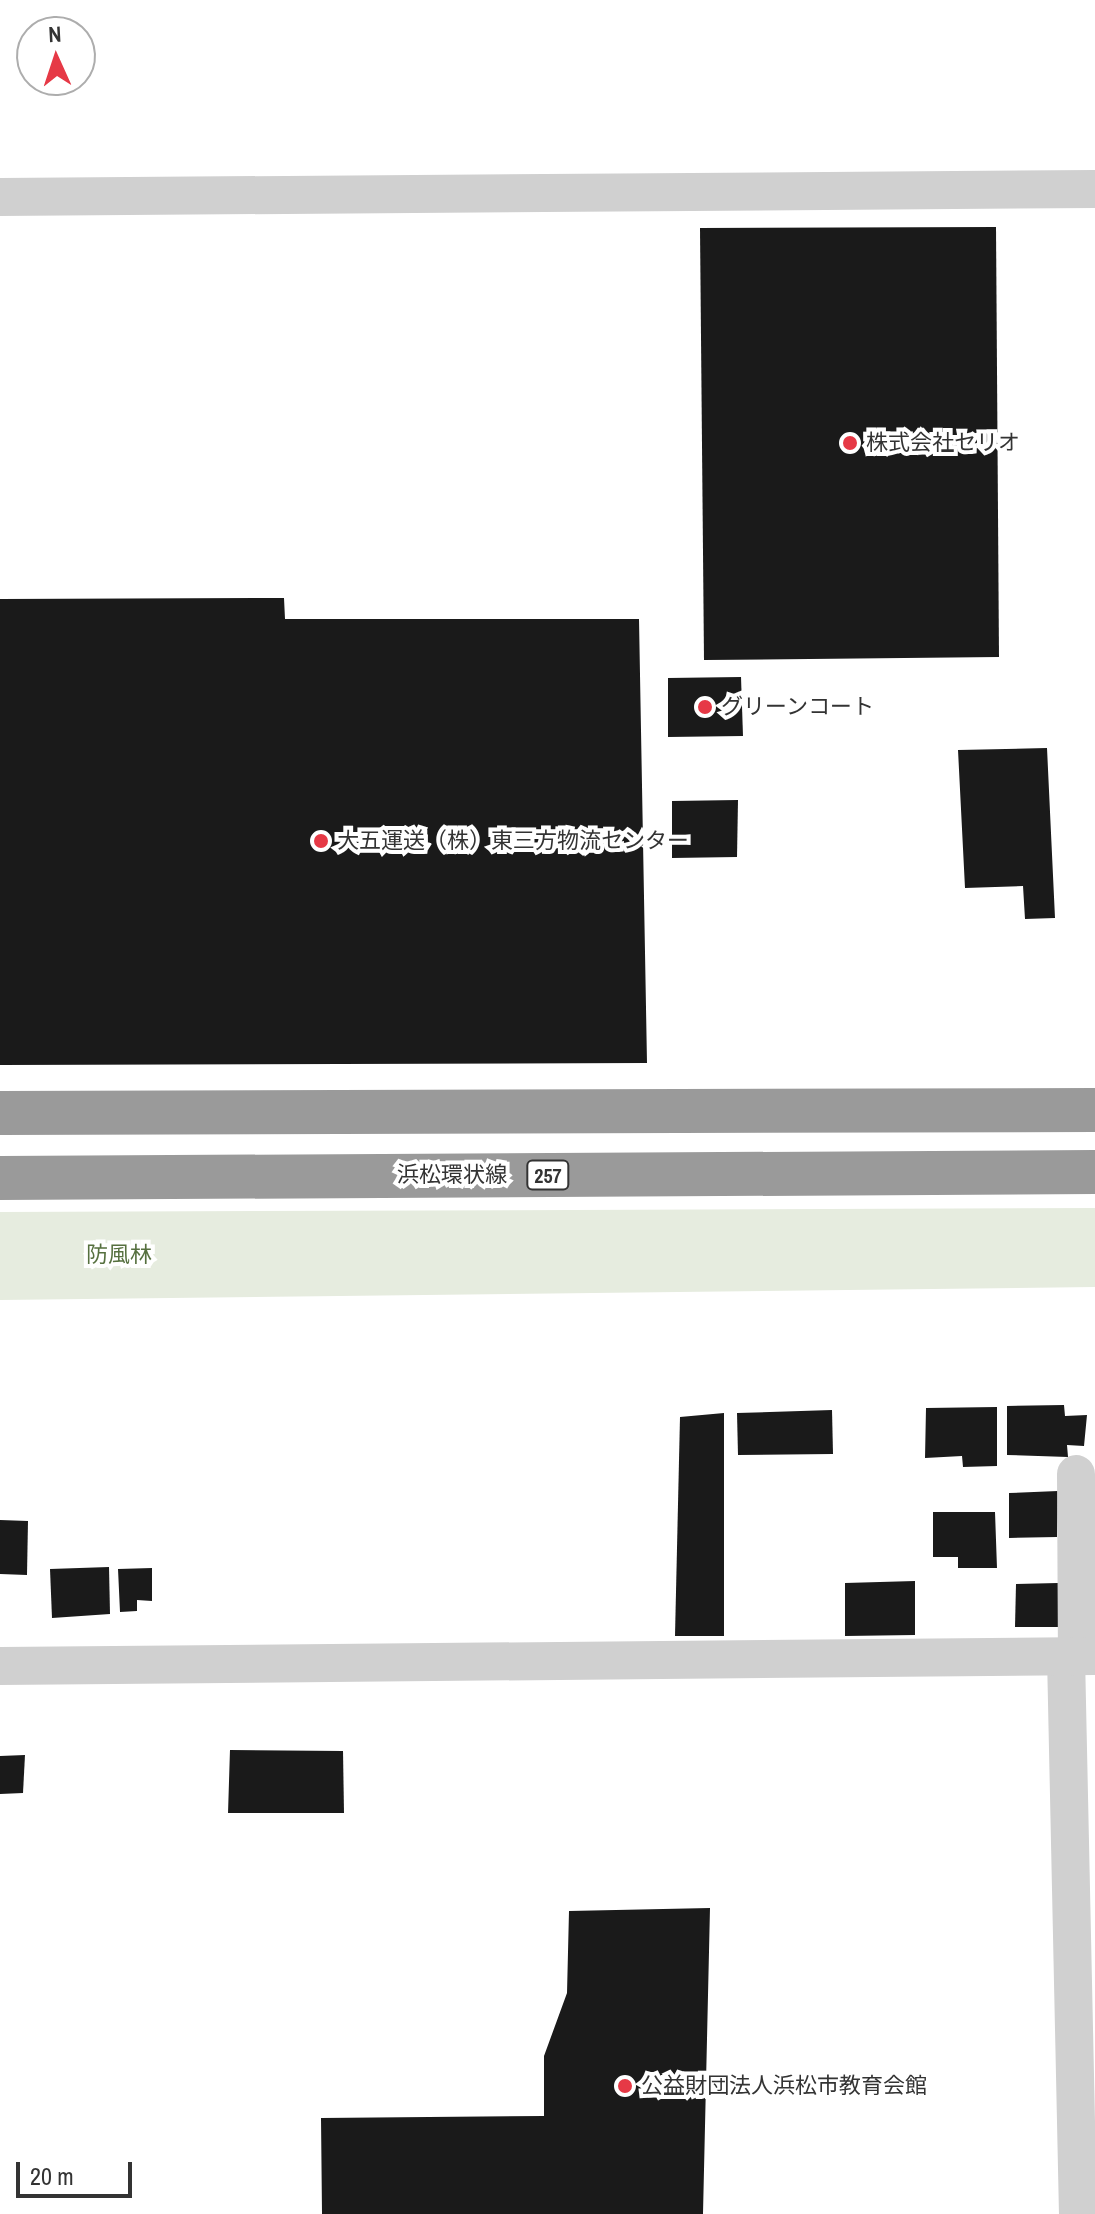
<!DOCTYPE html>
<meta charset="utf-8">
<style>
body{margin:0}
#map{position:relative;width:1095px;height:2214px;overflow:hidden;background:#fff;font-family:"Archivo Narrow","Noto Sans JP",sans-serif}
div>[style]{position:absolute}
.green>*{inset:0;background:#e6ecdf}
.building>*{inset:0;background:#1a1a1a}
.minor>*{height:38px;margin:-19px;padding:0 19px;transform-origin:19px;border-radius:19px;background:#d0d0d0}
.highway>*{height:44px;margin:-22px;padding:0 22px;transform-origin:22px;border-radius:22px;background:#9a9a9a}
.dots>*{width:22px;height:22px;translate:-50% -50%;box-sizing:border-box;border:4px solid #fff;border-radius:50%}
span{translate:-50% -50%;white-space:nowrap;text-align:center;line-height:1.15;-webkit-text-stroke:8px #fff;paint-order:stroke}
.shield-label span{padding:2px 6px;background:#fff;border:2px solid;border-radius:6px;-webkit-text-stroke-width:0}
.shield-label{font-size:20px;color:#333;font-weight:700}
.poi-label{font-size:22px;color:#333}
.left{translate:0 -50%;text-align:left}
.street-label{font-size:22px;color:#333}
.park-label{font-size:22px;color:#56703f}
.north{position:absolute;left:16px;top:16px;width:80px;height:80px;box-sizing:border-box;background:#fff;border:2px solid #adadad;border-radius:50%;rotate:357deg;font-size:22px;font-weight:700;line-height:32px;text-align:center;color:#333}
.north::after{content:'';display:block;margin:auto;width:28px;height:36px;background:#e63946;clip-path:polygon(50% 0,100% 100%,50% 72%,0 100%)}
.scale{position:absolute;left:16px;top:2162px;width:116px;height:36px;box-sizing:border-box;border:4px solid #333;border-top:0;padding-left:10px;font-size:24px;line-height:28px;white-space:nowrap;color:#333;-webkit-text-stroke:6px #fff;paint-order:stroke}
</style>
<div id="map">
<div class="green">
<i style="clip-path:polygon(1095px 1208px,1095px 1287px,0 1300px,0 1212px)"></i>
</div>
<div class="building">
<i style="clip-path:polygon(996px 227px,999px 657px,704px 660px,700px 228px)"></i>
<i style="clip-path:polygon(284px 598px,285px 619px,639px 619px,647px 1063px,0 1065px,0 599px)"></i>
<i style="clip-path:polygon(741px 677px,743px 736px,668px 737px,668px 678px)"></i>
<i style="clip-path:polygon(1047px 748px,1055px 918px,1025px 919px,1023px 886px,965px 888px,958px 750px)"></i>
<i style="clip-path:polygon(738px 800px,737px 857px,672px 858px,672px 801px)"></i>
<i style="clip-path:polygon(1064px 1405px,1065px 1416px,1087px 1415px,1084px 1446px,1067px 1445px,1068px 1457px,1007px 1455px,1007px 1406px)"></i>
<i style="clip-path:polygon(997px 1407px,997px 1466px,963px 1467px,962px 1456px,925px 1458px,926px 1408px)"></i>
<i style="clip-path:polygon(832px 1410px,833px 1454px,738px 1455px,737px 1413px)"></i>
<i style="clip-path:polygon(724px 1413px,724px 1636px,675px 1636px,680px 1417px)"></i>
<i style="clip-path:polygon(1058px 1491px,1057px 1537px,1009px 1538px,1009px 1493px)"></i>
<i style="clip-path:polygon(933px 1512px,995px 1512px,997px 1568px,958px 1568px,958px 1557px,933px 1557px)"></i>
<i style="clip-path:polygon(0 1520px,28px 1521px,27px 1575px,0 1574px)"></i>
<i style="clip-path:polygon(109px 1567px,110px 1614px,52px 1618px,50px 1569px)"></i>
<i style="clip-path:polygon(152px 1568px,152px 1601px,137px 1600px,137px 1611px,120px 1612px,118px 1569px)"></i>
<i style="clip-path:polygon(915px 1581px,915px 1635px,845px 1636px,845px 1583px)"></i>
<i style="clip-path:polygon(1058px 1583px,1060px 1627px,1015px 1627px,1016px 1584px)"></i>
<i style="clip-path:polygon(230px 1750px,343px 1751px,344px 1813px,228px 1813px)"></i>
<i style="clip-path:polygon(25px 1755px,23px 1793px,0 1794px,0 1756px)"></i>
<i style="clip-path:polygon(710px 1908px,703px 2214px,322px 2214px,321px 2118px,544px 2116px,544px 2056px,567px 1993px,569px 1911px)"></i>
</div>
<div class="minor">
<i style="left:0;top:197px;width:1095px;rotate:-0.42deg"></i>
<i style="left:1076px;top:1474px;width:182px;rotate:89.7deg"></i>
<i style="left:1066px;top:1656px;width:558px;rotate:88.77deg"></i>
<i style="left:0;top:1666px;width:1095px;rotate:-0.52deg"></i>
</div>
<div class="highway">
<i style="left:0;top:1113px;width:1095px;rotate:-0.16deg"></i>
<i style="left:0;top:1178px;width:1095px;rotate:-0.31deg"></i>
</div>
<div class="dots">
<i style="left:850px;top:443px;background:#e63946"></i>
<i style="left:705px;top:707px;background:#e63946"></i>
<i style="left:321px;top:841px;background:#e63946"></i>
<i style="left:625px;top:2086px;background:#e63946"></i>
</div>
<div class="shield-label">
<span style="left:548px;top:1175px">257</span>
</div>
<div class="poi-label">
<span class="left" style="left:866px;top:443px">株式会社セリオ</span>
<span class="left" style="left:721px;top:707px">グリーンコート</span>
<span class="left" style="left:337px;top:841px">大五運送（株）東三方物流センター</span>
<span class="left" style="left:641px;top:2086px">公益財団法人浜松市教育会館</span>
</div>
<div class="street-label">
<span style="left:452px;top:1175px">浜松環状線</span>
</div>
<div class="park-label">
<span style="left:119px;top:1255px">防風林</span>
</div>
<div class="north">N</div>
<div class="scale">20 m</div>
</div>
